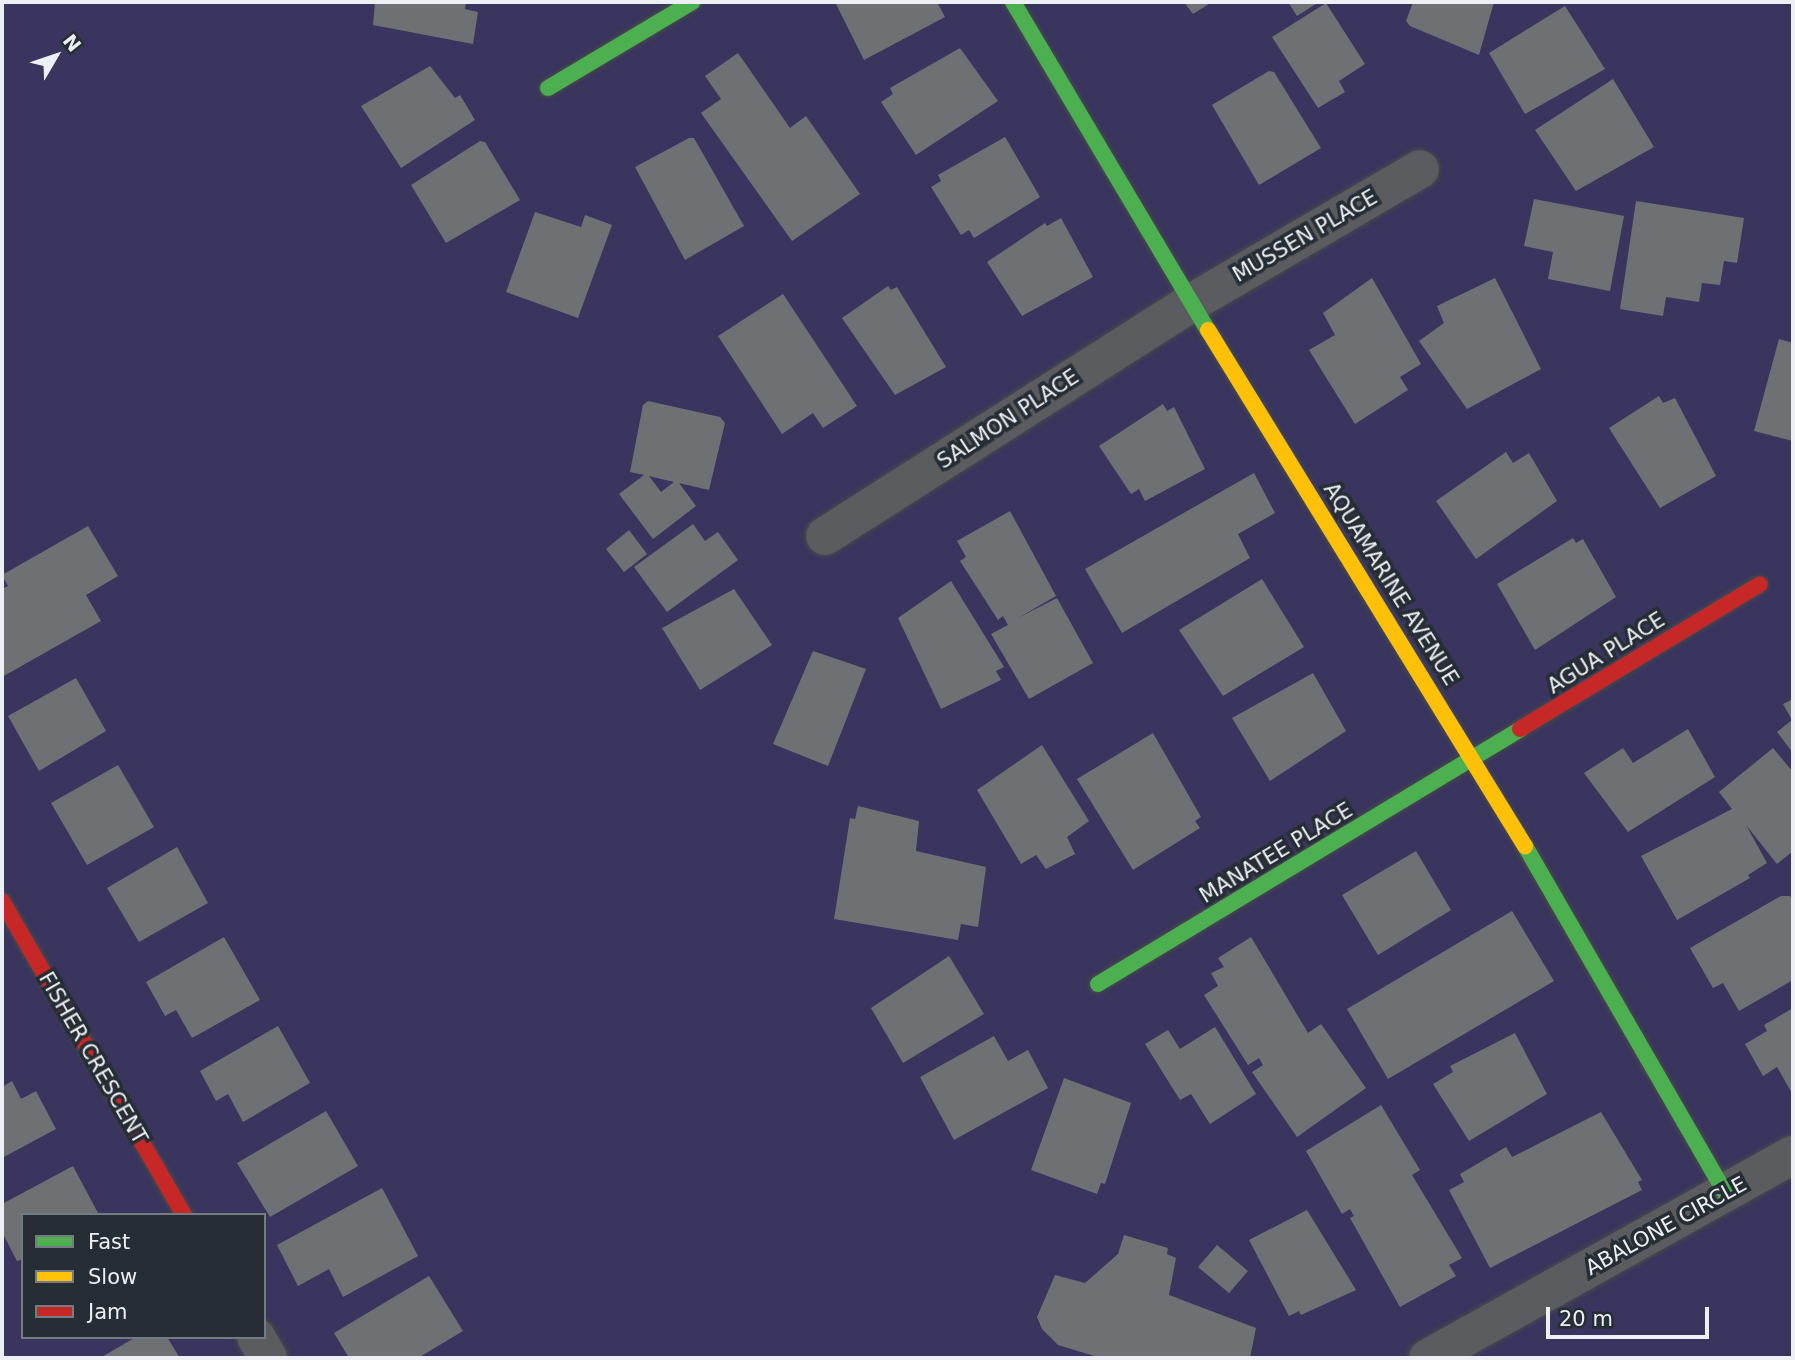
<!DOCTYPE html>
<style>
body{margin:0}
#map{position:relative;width:1795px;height:1360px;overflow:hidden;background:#2a2d31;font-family:"DejaVu Sans",sans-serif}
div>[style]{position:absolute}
.green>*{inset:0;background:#3a355e}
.building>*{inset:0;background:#6e7174}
.roads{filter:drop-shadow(0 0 2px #464a4d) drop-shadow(0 0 2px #464a4d)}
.street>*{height:38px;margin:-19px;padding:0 19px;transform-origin:19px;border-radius:19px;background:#5a5c5f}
.fast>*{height:16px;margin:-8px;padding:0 8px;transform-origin:8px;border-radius:8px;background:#4caf50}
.slow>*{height:16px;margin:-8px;padding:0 8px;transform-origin:8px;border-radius:8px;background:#ffc107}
.jam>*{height:16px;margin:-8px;padding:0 8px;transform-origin:8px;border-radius:8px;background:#c62828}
span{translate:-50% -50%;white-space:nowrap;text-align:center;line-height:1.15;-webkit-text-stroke:7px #272d34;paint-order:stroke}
.street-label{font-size:21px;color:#ecf0f5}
.frame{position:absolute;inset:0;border:4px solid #ecf0f5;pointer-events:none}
.legend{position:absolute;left:21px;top:1213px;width:245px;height:126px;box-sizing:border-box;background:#272d34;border:2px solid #767b81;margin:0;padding:9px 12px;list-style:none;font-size:21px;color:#ecf0f5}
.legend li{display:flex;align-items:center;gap:14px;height:35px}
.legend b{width:35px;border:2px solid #767b81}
.north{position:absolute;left:21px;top:21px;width:70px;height:70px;-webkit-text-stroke:5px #272d34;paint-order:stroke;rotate:51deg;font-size:19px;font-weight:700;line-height:28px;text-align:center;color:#ecf0f5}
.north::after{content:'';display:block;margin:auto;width:24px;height:32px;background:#ecf0f5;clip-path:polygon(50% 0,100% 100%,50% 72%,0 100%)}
.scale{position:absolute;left:1546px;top:1307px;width:163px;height:32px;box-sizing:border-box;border:4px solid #ecf0f5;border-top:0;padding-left:9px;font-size:21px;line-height:24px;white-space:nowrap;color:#ecf0f5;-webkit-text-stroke:5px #272d34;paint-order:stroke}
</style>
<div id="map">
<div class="green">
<i style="clip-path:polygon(evenodd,2px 2px,1793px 2px,1793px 1358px,2px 1358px,2px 2px,23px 1215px,264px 1215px,264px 1337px,23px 1337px,23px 1215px)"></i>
</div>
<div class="building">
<i style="clip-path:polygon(375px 2px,466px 2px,465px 9px,478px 12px,473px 44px,373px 25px)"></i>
<i style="clip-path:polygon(835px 2px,937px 2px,945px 17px,864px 60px)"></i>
<i style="clip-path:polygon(1184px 2px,1212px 2px,1193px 14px)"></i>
<i style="clip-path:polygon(1288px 2px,1319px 2px,1297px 16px)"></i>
<i style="clip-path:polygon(1413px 2px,1494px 2px,1479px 55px,1410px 26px,1406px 21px)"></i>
<i style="clip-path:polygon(1326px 3px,1365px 64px,1339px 81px,1345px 92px,1318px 108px,1272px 37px)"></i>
<i style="clip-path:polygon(1565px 6px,1605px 69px,1525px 114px,1489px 53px)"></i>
<i style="clip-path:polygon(960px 48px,998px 101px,916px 155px,881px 102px,893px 94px,890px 88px)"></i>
<i style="clip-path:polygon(738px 53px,790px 128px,806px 116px,860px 194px,792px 241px,701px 113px,721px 99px,705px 76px)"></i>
<i style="clip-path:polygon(430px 66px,455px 98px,460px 95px,475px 120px,401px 168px,361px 106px)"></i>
<i style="clip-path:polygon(1269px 71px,1274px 72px,1321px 148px,1259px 185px,1212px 105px)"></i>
<i style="clip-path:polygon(1613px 79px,1654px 147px,1576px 191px,1535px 130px)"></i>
<i style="clip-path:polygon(1005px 137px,1040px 197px,974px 238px,969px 230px,961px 235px,931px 187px,941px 181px,938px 175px)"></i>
<i style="clip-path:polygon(689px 138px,694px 138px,744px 226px,685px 260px,635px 167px)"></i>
<i style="clip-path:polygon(480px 141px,485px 142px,520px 200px,446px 243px,411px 185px)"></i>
<i style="clip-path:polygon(1534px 199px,1624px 216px,1610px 291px,1548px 279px,1553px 252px,1524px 246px)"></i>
<i style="clip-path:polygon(1636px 201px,1744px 218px,1737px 263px,1724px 261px,1720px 285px,1702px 283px,1699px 302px,1666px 297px,1663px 316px,1620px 309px)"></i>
<i style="clip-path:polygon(535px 212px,581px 227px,585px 215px,612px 225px,578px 318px,506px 292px)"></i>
<i style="clip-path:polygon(1061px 218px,1093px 277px,1022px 316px,987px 262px,1045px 223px,1047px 226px)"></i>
<i style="clip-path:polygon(1372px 278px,1421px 364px,1400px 377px,1408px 390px,1355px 424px,1309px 350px,1335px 335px,1323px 313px)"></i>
<i style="clip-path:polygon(1495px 278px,1541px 369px,1467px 409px,1419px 341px,1444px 323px,1437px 306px)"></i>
<i style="clip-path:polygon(888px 286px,891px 290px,897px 287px,946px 367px,895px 395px,842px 318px)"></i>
<i style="clip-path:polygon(783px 294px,857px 406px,823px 428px,813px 413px,782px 434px,718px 336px)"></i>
<i style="clip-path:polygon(1779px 339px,1793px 343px,1793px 441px,1754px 431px)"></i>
<i style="clip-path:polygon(1659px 396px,1663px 403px,1675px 398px,1716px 476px,1660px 508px,1609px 428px)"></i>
<i style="clip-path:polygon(evenodd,648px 401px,720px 417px,725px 423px,709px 490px,679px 483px,696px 506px,653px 539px,619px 494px,644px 475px,630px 472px,643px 405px,648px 401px,649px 476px,674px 482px,661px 492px,649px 476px)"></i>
<i style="clip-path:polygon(1163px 404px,1167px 411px,1174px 407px,1205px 469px,1145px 501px,1139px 489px,1131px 494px,1099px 446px)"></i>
<i style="clip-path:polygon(1506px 452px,1513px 463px,1529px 453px,1557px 501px,1476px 559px,1436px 501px)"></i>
<i style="clip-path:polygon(1254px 473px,1275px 513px,1238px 534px,1250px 558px,1122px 633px,1085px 569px)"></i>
<i style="clip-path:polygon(1010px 511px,1056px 596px,1018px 618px,1057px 598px,1093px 663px,1029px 699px,991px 634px,1008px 625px,1003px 616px,998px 620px,960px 561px,966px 557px,957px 541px)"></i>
<i style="clip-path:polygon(693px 524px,705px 541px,718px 532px,738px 560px,667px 612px,634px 567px)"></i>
<i style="clip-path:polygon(88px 526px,118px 576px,86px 595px,101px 621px,2px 677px,2px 589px,8px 586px,2px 575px)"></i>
<i style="clip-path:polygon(629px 530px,647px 554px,624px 572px,606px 549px)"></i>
<i style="clip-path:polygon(1573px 538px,1576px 543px,1583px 539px,1616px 597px,1535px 650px,1497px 584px)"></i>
<i style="clip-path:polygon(1262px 579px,1304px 647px,1223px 696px,1179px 630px)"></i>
<i style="clip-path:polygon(951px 581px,1004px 667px,996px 671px,1001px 680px,941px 709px,898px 618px)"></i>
<i style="clip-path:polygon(734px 589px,772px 645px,700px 690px,662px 628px)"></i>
<i style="clip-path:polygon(813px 651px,866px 669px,828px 766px,773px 744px)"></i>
<i style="clip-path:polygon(1313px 673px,1346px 731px,1270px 781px,1232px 718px)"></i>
<i style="clip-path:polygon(76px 678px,106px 731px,39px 771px,8px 716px)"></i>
<i style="clip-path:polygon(1793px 699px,1793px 753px,1777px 732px,1792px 720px,1783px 704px)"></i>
<i style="clip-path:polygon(1688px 729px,1715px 777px,1628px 832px,1584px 773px,1623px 748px,1633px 763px)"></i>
<i style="clip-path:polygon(1153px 733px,1201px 817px,1195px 821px,1200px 828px,1133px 870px,1077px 779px)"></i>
<i style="clip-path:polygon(1042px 745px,1089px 821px,1067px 837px,1075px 854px,1046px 869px,1036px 855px,1021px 864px,977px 790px)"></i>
<i style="clip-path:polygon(1773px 748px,1793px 772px,1793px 851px,1777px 864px,1746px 825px,1767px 863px,1748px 875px,1750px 878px,1677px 920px,1641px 856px,1732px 809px,1719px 792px)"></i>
<i style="clip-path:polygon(118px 765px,154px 827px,87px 865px,51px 803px)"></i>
<i style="clip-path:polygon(858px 806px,919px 821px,916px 851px,986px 867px,978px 927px,961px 924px,958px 940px,834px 919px,850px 818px,855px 819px)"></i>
<i style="clip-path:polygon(177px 847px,208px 903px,139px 942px,107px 888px)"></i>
<i style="clip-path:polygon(1416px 851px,1451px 910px,1378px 955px,1342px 895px)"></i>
<i style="clip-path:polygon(1781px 896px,1790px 896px,1793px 901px,1793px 980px,1739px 1011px,1723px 983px,1713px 988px,1690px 948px)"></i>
<i style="clip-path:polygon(1512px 911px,1554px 981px,1388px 1079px,1347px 1009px)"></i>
<i style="clip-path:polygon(224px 937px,260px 1000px,192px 1038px,176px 1010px,165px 1016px,146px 982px)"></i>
<i style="clip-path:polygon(1251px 937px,1308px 1033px,1321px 1024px,1366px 1088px,1297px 1137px,1252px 1072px,1263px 1065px,1259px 1058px,1248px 1065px,1204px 995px,1218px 986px,1211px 973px,1224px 967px,1218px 958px)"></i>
<i style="clip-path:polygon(949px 956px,984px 1014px,903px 1063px,871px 1008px)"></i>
<i style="clip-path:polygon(1793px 1008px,1793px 1095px,1777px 1067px,1763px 1076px,1745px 1044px,1767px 1031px,1764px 1025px)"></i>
<i style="clip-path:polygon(278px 1026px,310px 1083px,243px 1122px,228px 1094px,216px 1101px,200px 1071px)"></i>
<i style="clip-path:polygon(1215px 1027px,1256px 1094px,1210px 1124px,1191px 1094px,1180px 1100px,1145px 1044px,1168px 1030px,1180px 1049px)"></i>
<i style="clip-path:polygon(1515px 1033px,1547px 1094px,1469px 1141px,1433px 1084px,1453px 1072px,1450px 1066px)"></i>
<i style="clip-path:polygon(994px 1036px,1008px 1061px,1028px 1050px,1048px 1088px,954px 1140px,920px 1077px)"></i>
<i style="clip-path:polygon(1064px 1078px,1131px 1103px,1105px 1184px,1101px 1183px,1097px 1194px,1031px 1170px)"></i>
<i style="clip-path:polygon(12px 1081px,21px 1099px,36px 1091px,56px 1129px,2px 1158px,2px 1087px)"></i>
<i style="clip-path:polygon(1381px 1105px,1420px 1170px,1412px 1175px,1462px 1258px,1449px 1265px,1456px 1276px,1400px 1307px,1350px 1218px,1354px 1216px,1350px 1209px,1342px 1214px,1306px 1151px)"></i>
<i style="clip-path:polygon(326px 1111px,358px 1166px,270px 1217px,237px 1163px)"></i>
<i style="clip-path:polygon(1601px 1112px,1642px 1180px,1638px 1182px,1642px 1190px,1490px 1268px,1449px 1190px,1464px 1182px,1460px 1174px,1506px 1147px,1512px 1157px)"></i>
<i style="clip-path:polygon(73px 1166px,99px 1215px,23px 1215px,23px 1259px,17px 1261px,2px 1232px,2px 1204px)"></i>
<i style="clip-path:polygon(382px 1188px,418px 1256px,343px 1297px,329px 1269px,298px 1286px,277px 1245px)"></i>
<i style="clip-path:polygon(1307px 1210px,1356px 1290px,1301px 1315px,1299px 1311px,1289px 1316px,1249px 1240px)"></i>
<i style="clip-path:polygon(1124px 1235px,1168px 1248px,1167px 1254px,1176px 1258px,1169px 1295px,1256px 1328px,1250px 1358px,1101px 1358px,1058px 1345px,1042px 1329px,1037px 1317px,1055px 1275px,1085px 1283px,1118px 1254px)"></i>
<i style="clip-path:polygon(1217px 1245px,1248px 1271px,1229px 1293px,1198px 1267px)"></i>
<i style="clip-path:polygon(429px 1276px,463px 1331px,418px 1358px,349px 1358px,334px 1333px)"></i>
<i style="clip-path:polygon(136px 1337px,167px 1337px,180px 1358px,100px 1358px)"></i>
</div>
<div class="roads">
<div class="street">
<i style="left:825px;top:536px;width:434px;rotate:-32.5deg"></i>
<i style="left:1191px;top:303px;width:265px;rotate:-30.3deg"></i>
<i style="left:256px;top:1337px;width:24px;rotate:60deg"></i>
<i style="left:1428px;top:1358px;width:418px;rotate:-29.1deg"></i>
</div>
<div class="fast">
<i style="left:1013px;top:2px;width:382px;rotate:59.3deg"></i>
<i style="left:548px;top:88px;width:168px;rotate:-30.8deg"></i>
<i style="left:1525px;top:846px;width:401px;rotate:60deg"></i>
<i style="left:1098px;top:984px;width:493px;rotate:-31.1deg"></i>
</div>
<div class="slow">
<i style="left:1208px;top:330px;width:606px;rotate:58.44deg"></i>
</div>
<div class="jam">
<i style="left:1520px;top:729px;width:280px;rotate:-31.1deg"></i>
<i style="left:2px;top:901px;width:363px;rotate:59.9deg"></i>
</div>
</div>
<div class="street-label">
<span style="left:1305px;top:236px;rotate:-30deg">MUSSEN PLACE</span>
<span style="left:1008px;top:419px;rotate:-33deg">SALMON PLACE</span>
<span style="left:1391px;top:584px;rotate:58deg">AQUAMARINE AVENUE</span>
<span style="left:1606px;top:653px;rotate:-32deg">AGUA PLACE</span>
<span style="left:1276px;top:853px;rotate:-31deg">MANATEE PLACE</span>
<span style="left:93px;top:1058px;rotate:60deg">FISHER CRESCENT</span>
<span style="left:1666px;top:1226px;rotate:-29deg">ABALONE CIRCLE</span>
</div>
<div class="frame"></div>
<ul class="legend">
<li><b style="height:9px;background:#4caf50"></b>Fast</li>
<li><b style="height:9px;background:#ffc107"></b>Slow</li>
<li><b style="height:9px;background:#c62828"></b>Jam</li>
</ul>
<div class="north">N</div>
<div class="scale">20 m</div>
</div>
